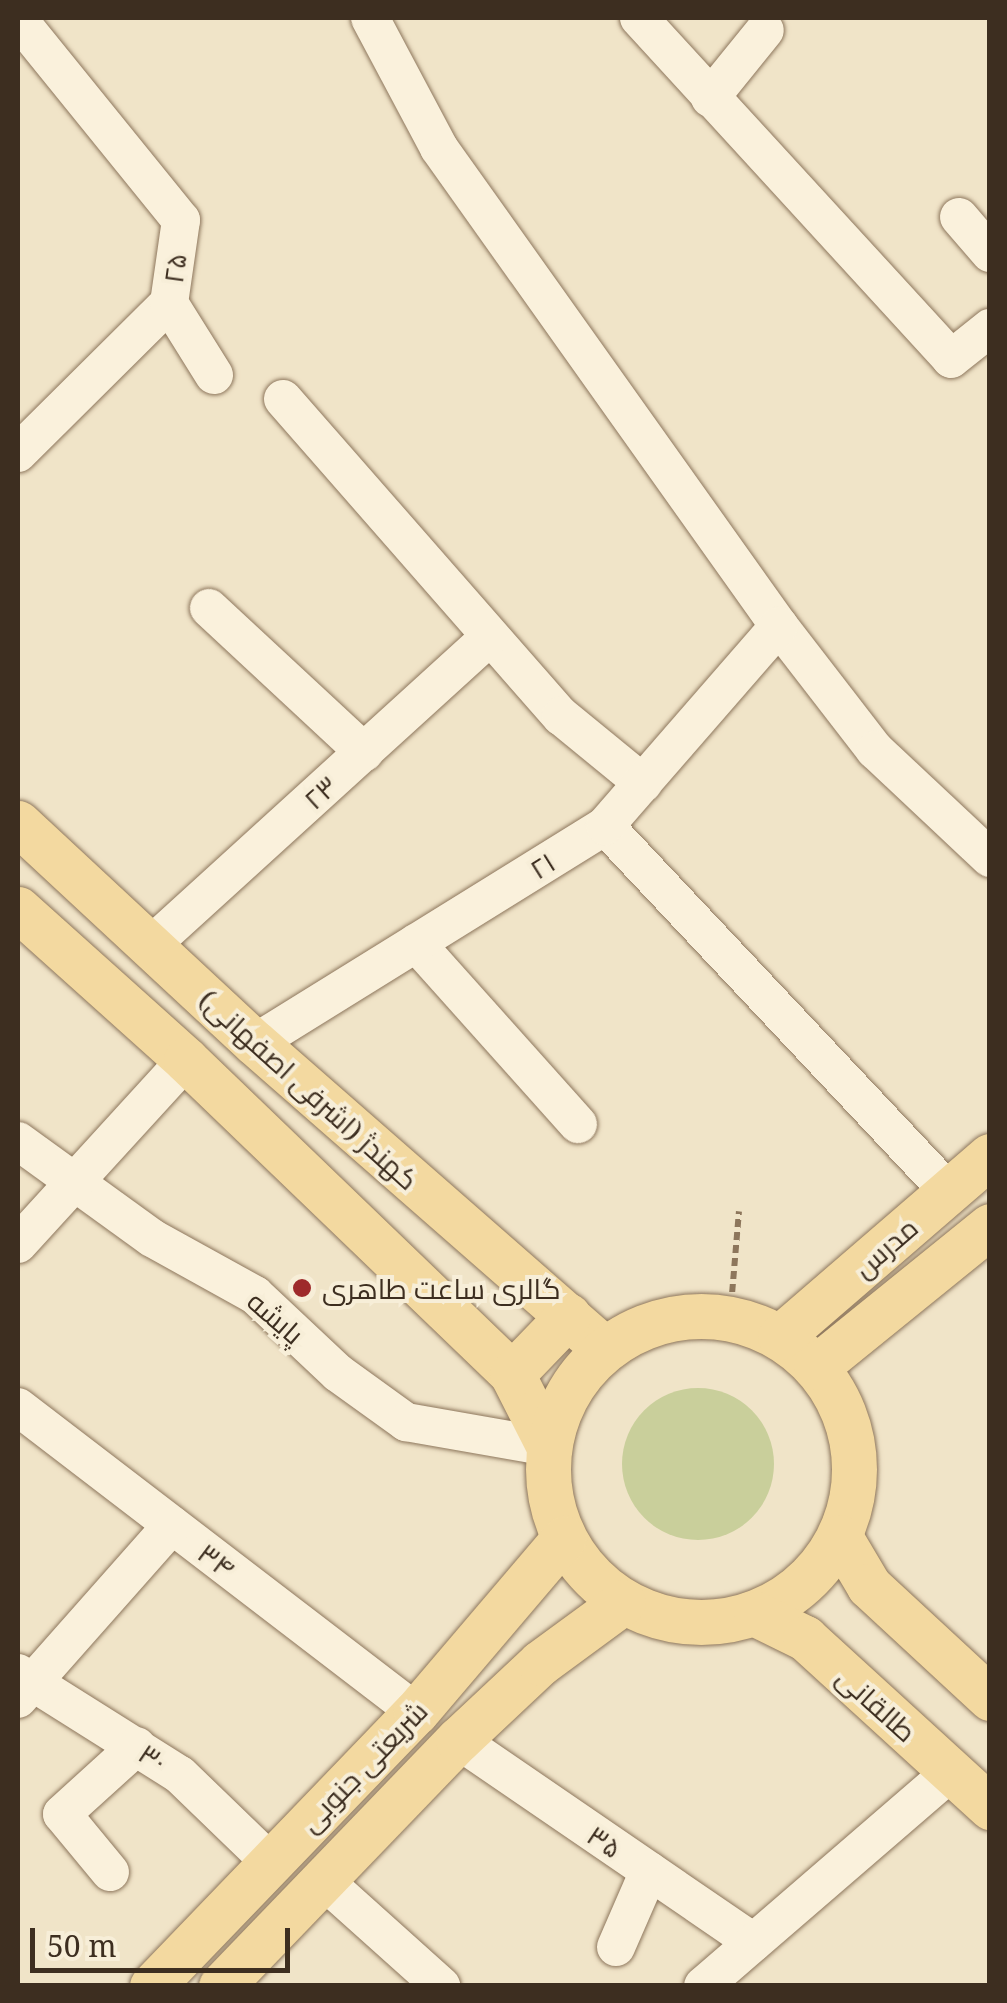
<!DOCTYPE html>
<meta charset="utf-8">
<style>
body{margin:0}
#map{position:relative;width:1007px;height:2003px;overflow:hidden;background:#f0e4c8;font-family:"Noto Serif",Cairo,serif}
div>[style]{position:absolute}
.green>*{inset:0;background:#c9cf9b}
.round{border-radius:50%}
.path>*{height:6px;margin-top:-3px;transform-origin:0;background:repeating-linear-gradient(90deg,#8d765c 0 8px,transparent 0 13px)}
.roads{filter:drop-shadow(0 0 2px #8d765c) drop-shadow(0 0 2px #8d765c)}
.minor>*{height:38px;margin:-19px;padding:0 19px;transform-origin:19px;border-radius:19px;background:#faf1dc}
.major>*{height:45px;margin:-22.5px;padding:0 22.5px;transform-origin:22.5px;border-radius:22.5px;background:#f3d9a0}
.major>.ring{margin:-22.5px;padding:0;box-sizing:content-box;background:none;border:45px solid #f3d9a0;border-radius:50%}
.dots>*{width:28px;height:28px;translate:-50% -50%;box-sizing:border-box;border:5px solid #f7eed8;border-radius:50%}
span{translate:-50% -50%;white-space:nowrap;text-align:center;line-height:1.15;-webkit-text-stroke:8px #f7eed8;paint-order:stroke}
.street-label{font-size:28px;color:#3d2e20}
.poi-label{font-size:28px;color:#3d2e20}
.left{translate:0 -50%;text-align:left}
.frame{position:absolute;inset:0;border:20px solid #3d2e20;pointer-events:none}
.scale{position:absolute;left:30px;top:1928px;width:260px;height:45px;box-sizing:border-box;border:5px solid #3d2e20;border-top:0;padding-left:12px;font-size:30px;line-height:35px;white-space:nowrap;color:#3d2e20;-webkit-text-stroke:8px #f7eed8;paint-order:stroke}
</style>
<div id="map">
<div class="green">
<i class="round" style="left:622px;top:1388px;width:152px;height:152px"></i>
</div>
<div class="path">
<i style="left:730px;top:1318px;width:107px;rotate:-85.2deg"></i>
</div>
<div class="roads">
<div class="minor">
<i style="left:370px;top:18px;width:147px;rotate:62deg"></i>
<i style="left:439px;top:148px;width:587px;rotate:54.58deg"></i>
<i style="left:779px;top:626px;width:157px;rotate:52.3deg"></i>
<i style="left:875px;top:750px;width:158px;rotate:43.2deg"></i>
<i style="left:639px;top:18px;width:462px;rotate:47.5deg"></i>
<i style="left:951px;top:359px;width:50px;rotate:-38.5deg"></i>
<i style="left:18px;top:19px;width:259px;rotate:51deg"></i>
<i style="left:181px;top:220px;width:84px;rotate:98.2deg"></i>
<i style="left:169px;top:303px;width:213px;rotate:135.2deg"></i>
<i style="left:710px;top:98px;width:87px;rotate:-51deg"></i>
<i style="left:959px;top:217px;width:48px;rotate:49.3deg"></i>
<i style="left:169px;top:303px;width:85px;rotate:58deg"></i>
<i style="left:283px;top:399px;width:422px;rotate:48.8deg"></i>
<i style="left:561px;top:716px;width:106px;rotate:39.3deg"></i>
<i style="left:209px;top:608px;width:212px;rotate:42.9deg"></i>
<i style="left:605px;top:826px;width:501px;rotate:46.78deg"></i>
<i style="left:416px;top:943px;width:243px;rotate:48.2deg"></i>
<i style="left:150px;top:946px;width:458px;rotate:-42.3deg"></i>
<i style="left:255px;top:1043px;width:412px;rotate:-31.8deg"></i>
<i style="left:605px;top:826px;width:265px;rotate:-49deg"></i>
<i style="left:18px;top:1141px;width:165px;rotate:35.9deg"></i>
<i style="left:152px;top:1238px;width:118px;rotate:29deg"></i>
<i style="left:255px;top:1295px;width:114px;rotate:43.2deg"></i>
<i style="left:338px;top:1373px;width:84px;rotate:35.8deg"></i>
<i style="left:406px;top:1422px;width:145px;rotate:9.9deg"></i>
<i style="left:18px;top:1244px;width:249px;rotate:-47.6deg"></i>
<i style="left:18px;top:1407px;width:501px;rotate:37.46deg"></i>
<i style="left:18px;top:1673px;width:191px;rotate:32.2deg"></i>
<i style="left:180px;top:1775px;width:127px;rotate:44deg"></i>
<i style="left:18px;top:1699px;width:232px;rotate:-48.5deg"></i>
<i style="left:458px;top:1740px;width:358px;rotate:34.4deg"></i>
<i style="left:110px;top:1872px;width:75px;rotate:-129.6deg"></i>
<i style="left:62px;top:1814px;width:101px;rotate:-42.2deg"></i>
<i style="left:323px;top:1880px;width:159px;rotate:41.9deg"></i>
<i style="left:616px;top:1947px;width:83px;rotate:-66.5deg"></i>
<i style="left:703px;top:1986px;width:328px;rotate:-40.8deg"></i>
</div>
<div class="major">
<i style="left:18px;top:823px;width:323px;rotate:42.9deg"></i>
<i style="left:255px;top:1043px;width:465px;rotate:41.2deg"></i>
<i style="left:18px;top:909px;width:226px;rotate:41.9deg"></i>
<i style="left:186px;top:1060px;width:453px;rotate:43.9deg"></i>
<i style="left:512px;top:1374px;width:82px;rotate:63.1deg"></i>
<i class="ring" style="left:548px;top:1316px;width:261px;height:261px"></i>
<i style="left:780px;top:1337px;width:277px;rotate:-40.8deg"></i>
<i style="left:816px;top:1367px;width:224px;rotate:-39deg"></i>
<i style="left:512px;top:1374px;width:81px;rotate:-46deg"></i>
<i style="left:840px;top:1537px;width:57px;rotate:59.4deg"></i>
<i style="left:869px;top:1586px;width:165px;rotate:42.8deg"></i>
<i style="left:756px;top:1614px;width:55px;rotate:26.1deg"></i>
<i style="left:805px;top:1638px;width:251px;rotate:42.4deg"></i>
<i style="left:152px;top:1986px;width:380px;rotate:-46.1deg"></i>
<i style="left:416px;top:1712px;width:228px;rotate:-49.6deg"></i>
<i style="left:221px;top:1986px;width:342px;rotate:-46.1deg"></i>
<i style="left:458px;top:1740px;width:112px;rotate:-43.2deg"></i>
<i style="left:540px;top:1663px;width:103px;rotate:-36.3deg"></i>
</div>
</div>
<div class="dots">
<i style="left:302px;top:1288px;background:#9e2a2b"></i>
</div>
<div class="street-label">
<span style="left:174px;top:268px;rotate:-82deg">۲۵</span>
<span style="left:320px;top:792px;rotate:-42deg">۲۳</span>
<span style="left:542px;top:865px;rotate:-32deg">۲۱</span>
<span style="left:309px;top:1089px;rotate:42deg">کهندژ (اشرفی اصفهانی)</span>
<span style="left:885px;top:1247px;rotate:-41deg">مدرس</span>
<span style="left:276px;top:1317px;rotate:41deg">پایشه</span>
<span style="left:217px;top:1560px;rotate:37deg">۳۴</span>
<span style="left:877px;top:1704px;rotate:42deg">طالقانی</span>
<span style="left:153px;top:1757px;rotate:34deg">۳۰</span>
<span style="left:363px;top:1766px;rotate:-46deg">شریعتی جنوبی</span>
<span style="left:605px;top:1841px;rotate:34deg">۳۵</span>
</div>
<div class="poi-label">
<span class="left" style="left:322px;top:1288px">گالری ساعت طاهری</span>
</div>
<div class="frame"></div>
<div class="scale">50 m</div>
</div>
